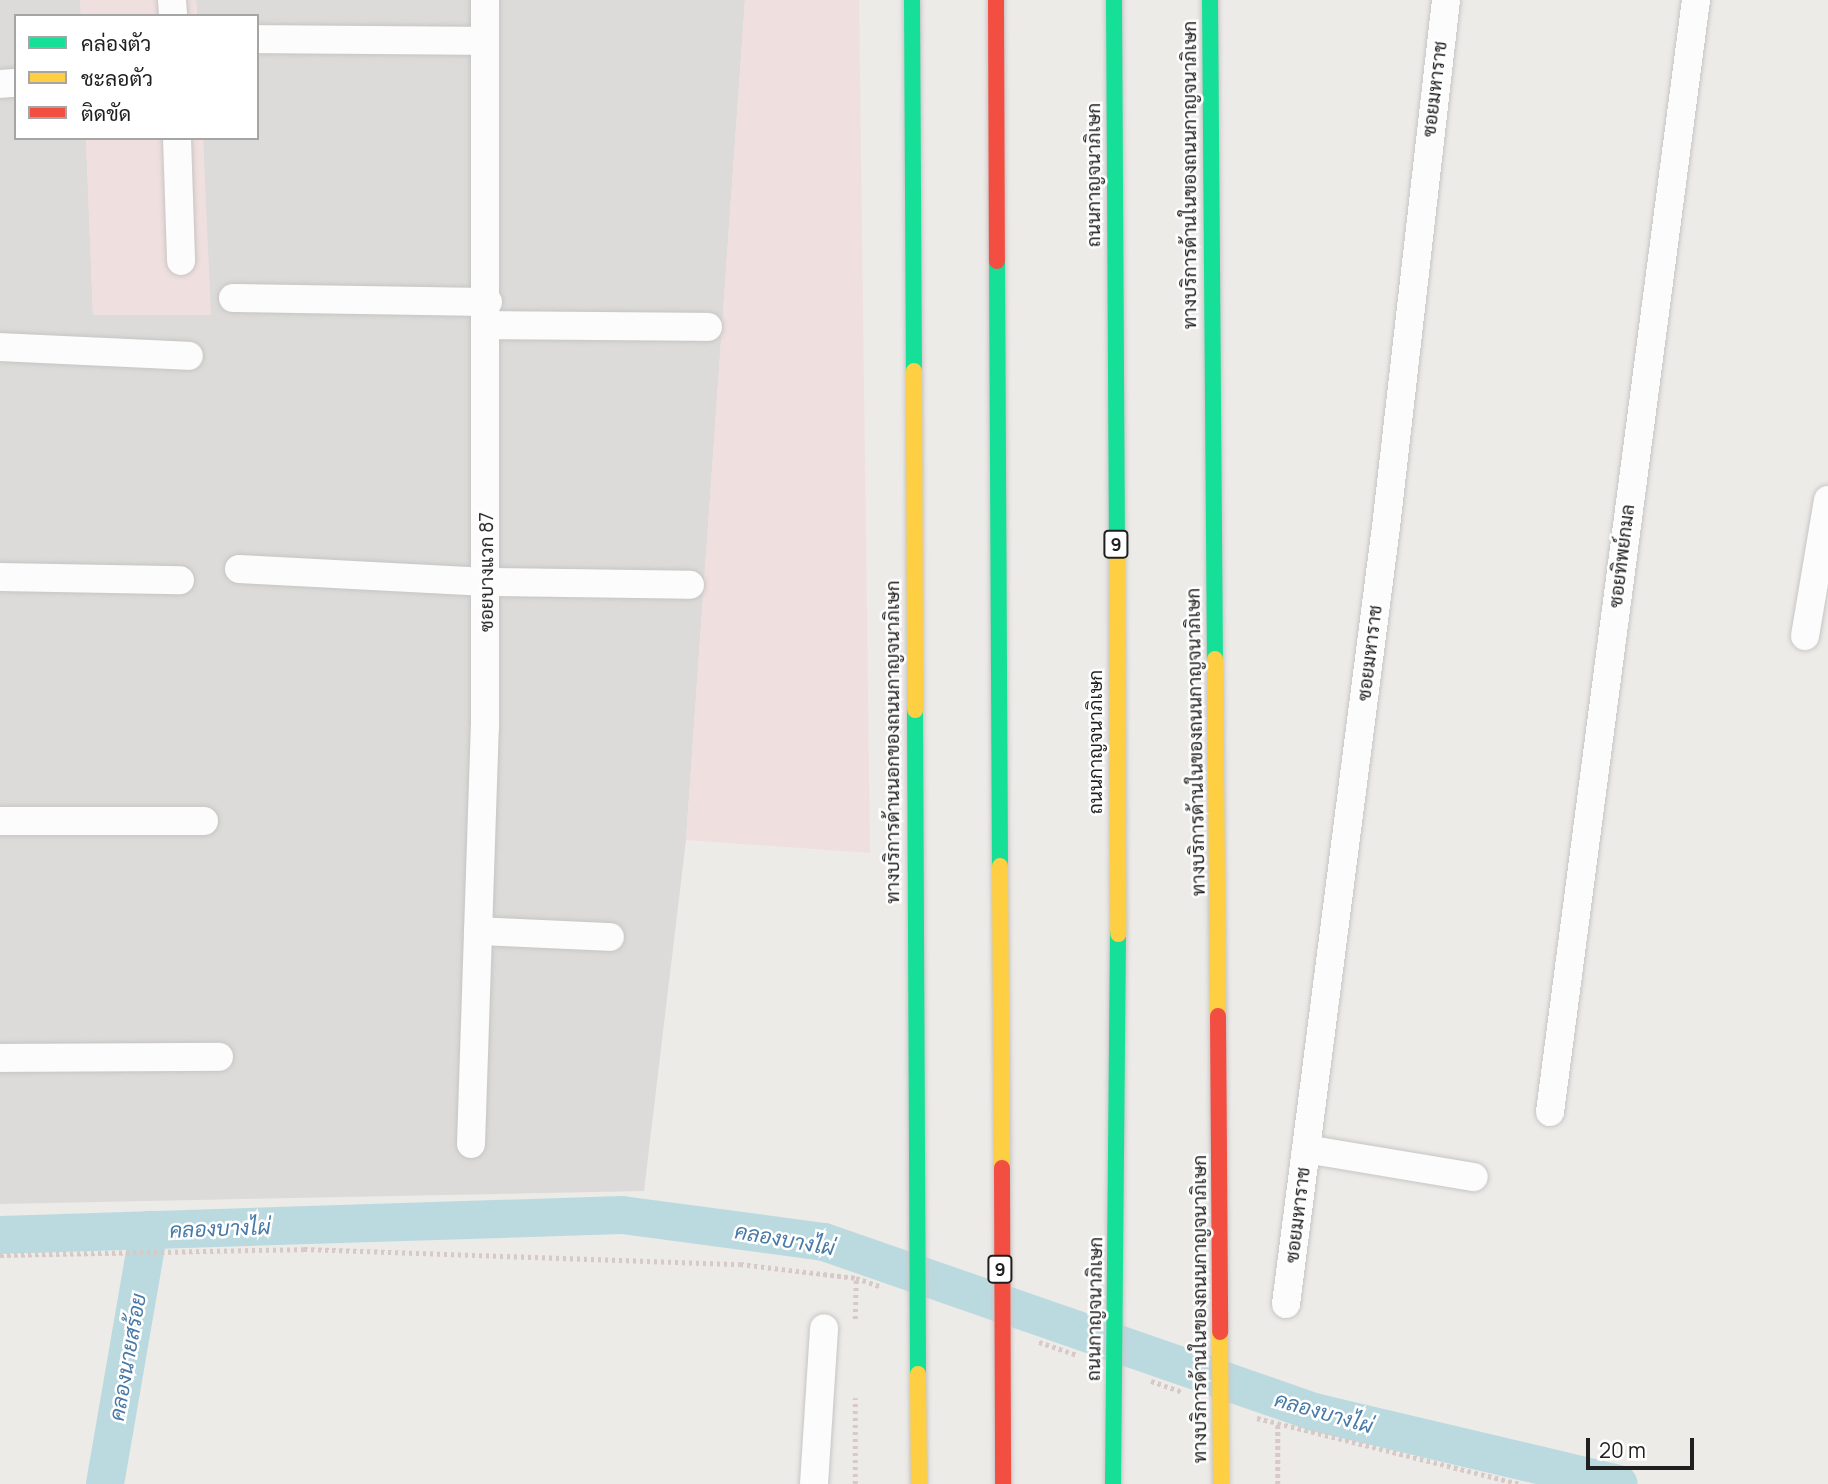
<!DOCTYPE html>
<meta charset="utf-8">
<style>
body{margin:0}
#map{position:relative;width:1828px;height:1484px;overflow:hidden;background:#edebe8;font-family:Manrope,Sarabun,sans-serif}
div>[style]{position:absolute}
.residential>*{inset:0;background:#dcdbd9}
.commercial>*{inset:0;background:#efdfde}
.canal>*{height:38px;margin:-19px;padding:0 19px;transform-origin:19px;border-radius:19px;background:#bbdae0}
.path>*{height:4.5px;margin-top:-2.25px;transform-origin:0;background:repeating-linear-gradient(90deg,#d7c9c7 0 3.5px,transparent 0 7px)}
.roads{filter:drop-shadow(0 0 2px #c6c5c4) drop-shadow(0 0 2px #c6c5c4)}
.street>*{height:28px;margin:-14px;padding:0 14px;transform-origin:14px;border-radius:14px;background:#fcfcfc}
.fast>*{height:16px;margin:-8px;padding:0 8px;transform-origin:8px;border-radius:8px;background:#16e098}
.slow>*{height:16px;margin:-8px;padding:0 8px;transform-origin:8px;border-radius:8px;background:#ffcf43}
.jam>*{height:16px;margin:-8px;padding:0 8px;transform-origin:8px;border-radius:8px;background:#f24e42}
span{translate:-50% -50%;white-space:nowrap;text-align:center;line-height:1.15;-webkit-text-stroke:5px #fff;paint-order:stroke}
.shield-label span{padding:2px 5px;background:#fff;border:2px solid;border-radius:5px;-webkit-text-stroke-width:0}
.shield-label{font-size:18px;color:#1f1f1f;font-weight:700}
.street-label{font-size:19px;color:#1f1f1f}
.water-label{font-size:21px;color:#487aa7;font-style:italic}
.legend{position:absolute;left:14px;top:14px;width:245px;height:126px;box-sizing:border-box;background:#fff;border:2px solid #a5a5a5;margin:0;padding:9px 12px;list-style:none;font-size:21px;color:#1f1f1f}
.legend li{display:flex;align-items:center;gap:14px;height:35px}
.legend b{width:35px;border:2px solid #a5a5a5}
.scale{position:absolute;left:1586px;top:1438px;width:108px;height:32px;box-sizing:border-box;border:4px solid #1f1f1f;border-top:0;padding-left:9px;font-size:21px;line-height:24px;white-space:nowrap;color:#1f1f1f;-webkit-text-stroke:5px #fff;paint-order:stroke}
</style>
<div id="map">
<div class="residential">
<i style="clip-path:polygon(0 0,80px 0,81px 16px,16px 16px,16px 138px,86px 138px,93px 314px,210px 315px,203px 138px,257px 138px,257px 16px,197px 16px,196px 0,745px 0,686px 840px,644px 1191px,0 1204px)"></i>
</div>
<div class="commercial">
<i style="clip-path:polygon(80px 0,196px 0,197px 16px,81px 16px)"></i>
<i style="clip-path:polygon(745px 0,859px 0,870px 853px,686px 840px)"></i>
<i style="clip-path:polygon(86px 138px,203px 138px,211px 315px,93px 315px)"></i>
</div>
<div class="canal">
<i style="left:0;top:1235px;width:622px;rotate:-1.84deg"></i>
<i style="left:622px;top:1215px;width:204px;rotate:7.6deg"></i>
<i style="left:824px;top:1242px;width:519px;rotate:19.13deg"></i>
<i style="left:1314px;top:1412px;width:313px;rotate:13.3deg"></i>
<i style="left:105px;top:1484px;width:258px;rotate:-80.2deg"></i>
</div>
<div class="path">
<i style="left:0;top:1255px;width:304px;rotate:-1.1deg"></i>
<i style="left:304px;top:1249px;width:436px;rotate:2deg"></i>
<i style="left:740px;top:1264px;width:117px;rotate:6.9deg"></i>
<i style="left:856px;top:1278px;width:28px;rotate:19deg"></i>
<i style="left:855px;top:1319px;width:41px;rotate:-88.6deg"></i>
<i style="left:1039px;top:1342px;width:40px;rotate:18.9deg"></i>
<i style="left:1151px;top:1381px;width:34px;rotate:19deg"></i>
<i style="left:1257px;top:1418px;width:270px;rotate:14.1deg"></i>
<i style="left:1278px;top:1425px;width:59px;rotate:90deg"></i>
<i style="left:855px;top:1484px;width:86px;rotate:-90deg"></i>
</div>
<div class="roads">
<div class="street">
<i style="left:172px;top:0;width:16px;rotate:86deg"></i>
<i style="left:257px;top:39px;width:228px;rotate:0.5deg"></i>
<i style="left:0;top:84px;width:16px;rotate:-4deg"></i>
<i style="left:177px;top:138px;width:123px;rotate:88.1deg"></i>
<i style="left:233px;top:298px;width:255px;rotate:0.9deg"></i>
<i style="left:488px;top:325px;width:220px;rotate:0.5deg"></i>
<i style="left:0;top:347px;width:189px;rotate:2.7deg"></i>
<i style="left:239px;top:569px;width:248px;rotate:3deg"></i>
<i style="left:487px;top:582px;width:203px;rotate:0.8deg"></i>
<i style="left:0;top:577px;width:180px;rotate:1deg"></i>
<i style="left:1805px;top:636px;width:138px;rotate:-80.4deg"></i>
<i style="left:0;top:821px;width:204px"></i>
<i style="left:478px;top:931px;width:132px;rotate:2.6deg"></i>
<i style="left:0;top:1058px;width:219px;rotate:-0.3deg"></i>
<i style="left:1550px;top:1112px;width:1122px;rotate:-82.52deg"></i>
<i style="left:471px;top:1144px;width:417px;rotate:-88.1deg"></i>
<i style="left:485px;top:727px;width:727px;rotate:-90deg"></i>
<i style="left:1306px;top:1149px;width:170px;rotate:9.5deg"></i>
<i style="left:1286px;top:1304px;width:783px;rotate:-82.67deg"></i>
<i style="left:1386px;top:527px;width:530px;rotate:-83.5deg"></i>
<i style="left:814px;top:1484px;width:156px;rotate:-86.3deg"></i>
</div>
<div class="fast">
<i style="left:912px;top:0;width:371px;rotate:89.7deg"></i>
<i style="left:1114px;top:0;width:557px;rotate:89.69deg"></i>
<i style="left:1210px;top:0;width:659px;rotate:89.57deg"></i>
<i style="left:997px;top:261px;width:605px;rotate:89.72deg"></i>
<i style="left:915px;top:710px;width:664px;rotate:89.74deg"></i>
<i style="left:1113px;top:1484px;width:550px;rotate:-89.48deg"></i>
</div>
<div class="slow">
<i style="left:914px;top:371px;width:339px;rotate:89.8deg"></i>
<i style="left:1117px;top:557px;width:377px;rotate:89.8deg"></i>
<i style="left:1215px;top:659px;width:357px;rotate:89.5deg"></i>
<i style="left:1000px;top:866px;width:302px;rotate:89.6deg"></i>
<i style="left:1220px;top:1332px;width:152px;rotate:89.6deg"></i>
<i style="left:918px;top:1374px;width:110px;rotate:89.5deg"></i>
</div>
<div class="jam">
<i style="left:996px;top:0;width:261px;rotate:89.8deg"></i>
<i style="left:1218px;top:1016px;width:316px;rotate:89.6deg"></i>
<i style="left:1002px;top:1168px;width:316px;rotate:89.8deg"></i>
</div>
</div>
<div class="shield-label">
<span style="left:1116px;top:544px">9</span>
<span style="left:1000px;top:1269px">9</span>
</div>
<div class="street-label">
<span style="left:1435px;top:89px;rotate:-83deg">ซอยมหาราช</span>
<span style="left:1094px;top:175px;rotate:-90deg">ถนนกาญจนาภิเษก</span>
<span style="left:1190px;top:175px;rotate:-90deg">ทางบริการด้านในของถนนกาญจนาภิเษก</span>
<span style="left:1622px;top:556px;rotate:-83deg">ซอยทิพย์กมล</span>
<span style="left:487px;top:572px;rotate:-90deg">ซอยบางแวก 87</span>
<span style="left:1370px;top:653px;rotate:-83deg">ซอยมหาราช</span>
<span style="left:893px;top:742px;rotate:-90deg">ทางบริการด้านนอกของถนนกาญจนาภิเษก</span>
<span style="left:1096px;top:742px;rotate:-90deg">ถนนกาญจนาภิเษก</span>
<span style="left:1196px;top:742px;rotate:-91deg">ทางบริการด้านในของถนนกาญจนาภิเษก</span>
<span style="left:1298px;top:1215px;rotate:-83deg">ซอยมหาราช</span>
<span style="left:1095px;top:1309px;rotate:-89deg">ถนนกาญจนาภิเษก</span>
<span style="left:1200px;top:1309px;rotate:-90deg">ทางบริการด้านในของถนนกาญจนาภิเษก</span>
</div>
<div class="water-label">
<span style="left:220px;top:1228px;rotate:-2deg">คลองบางไผ่</span>
<span style="left:785px;top:1239px;rotate:10deg">คลองบางไผ่</span>
<span style="left:127px;top:1357px;rotate:-80deg">คลองนายสร้อย</span>
<span style="left:1324px;top:1412px;rotate:16deg">คลองบางไผ่</span>
</div>
<ul class="legend">
<li><b style="height:9px;background:#16e098"></b>คล่องตัว</li>
<li><b style="height:9px;background:#ffcf43"></b>ชะลอตัว</li>
<li><b style="height:9px;background:#f24e42"></b>ติดขัด</li>
</ul>
<div class="scale">20 m</div>
</div>
